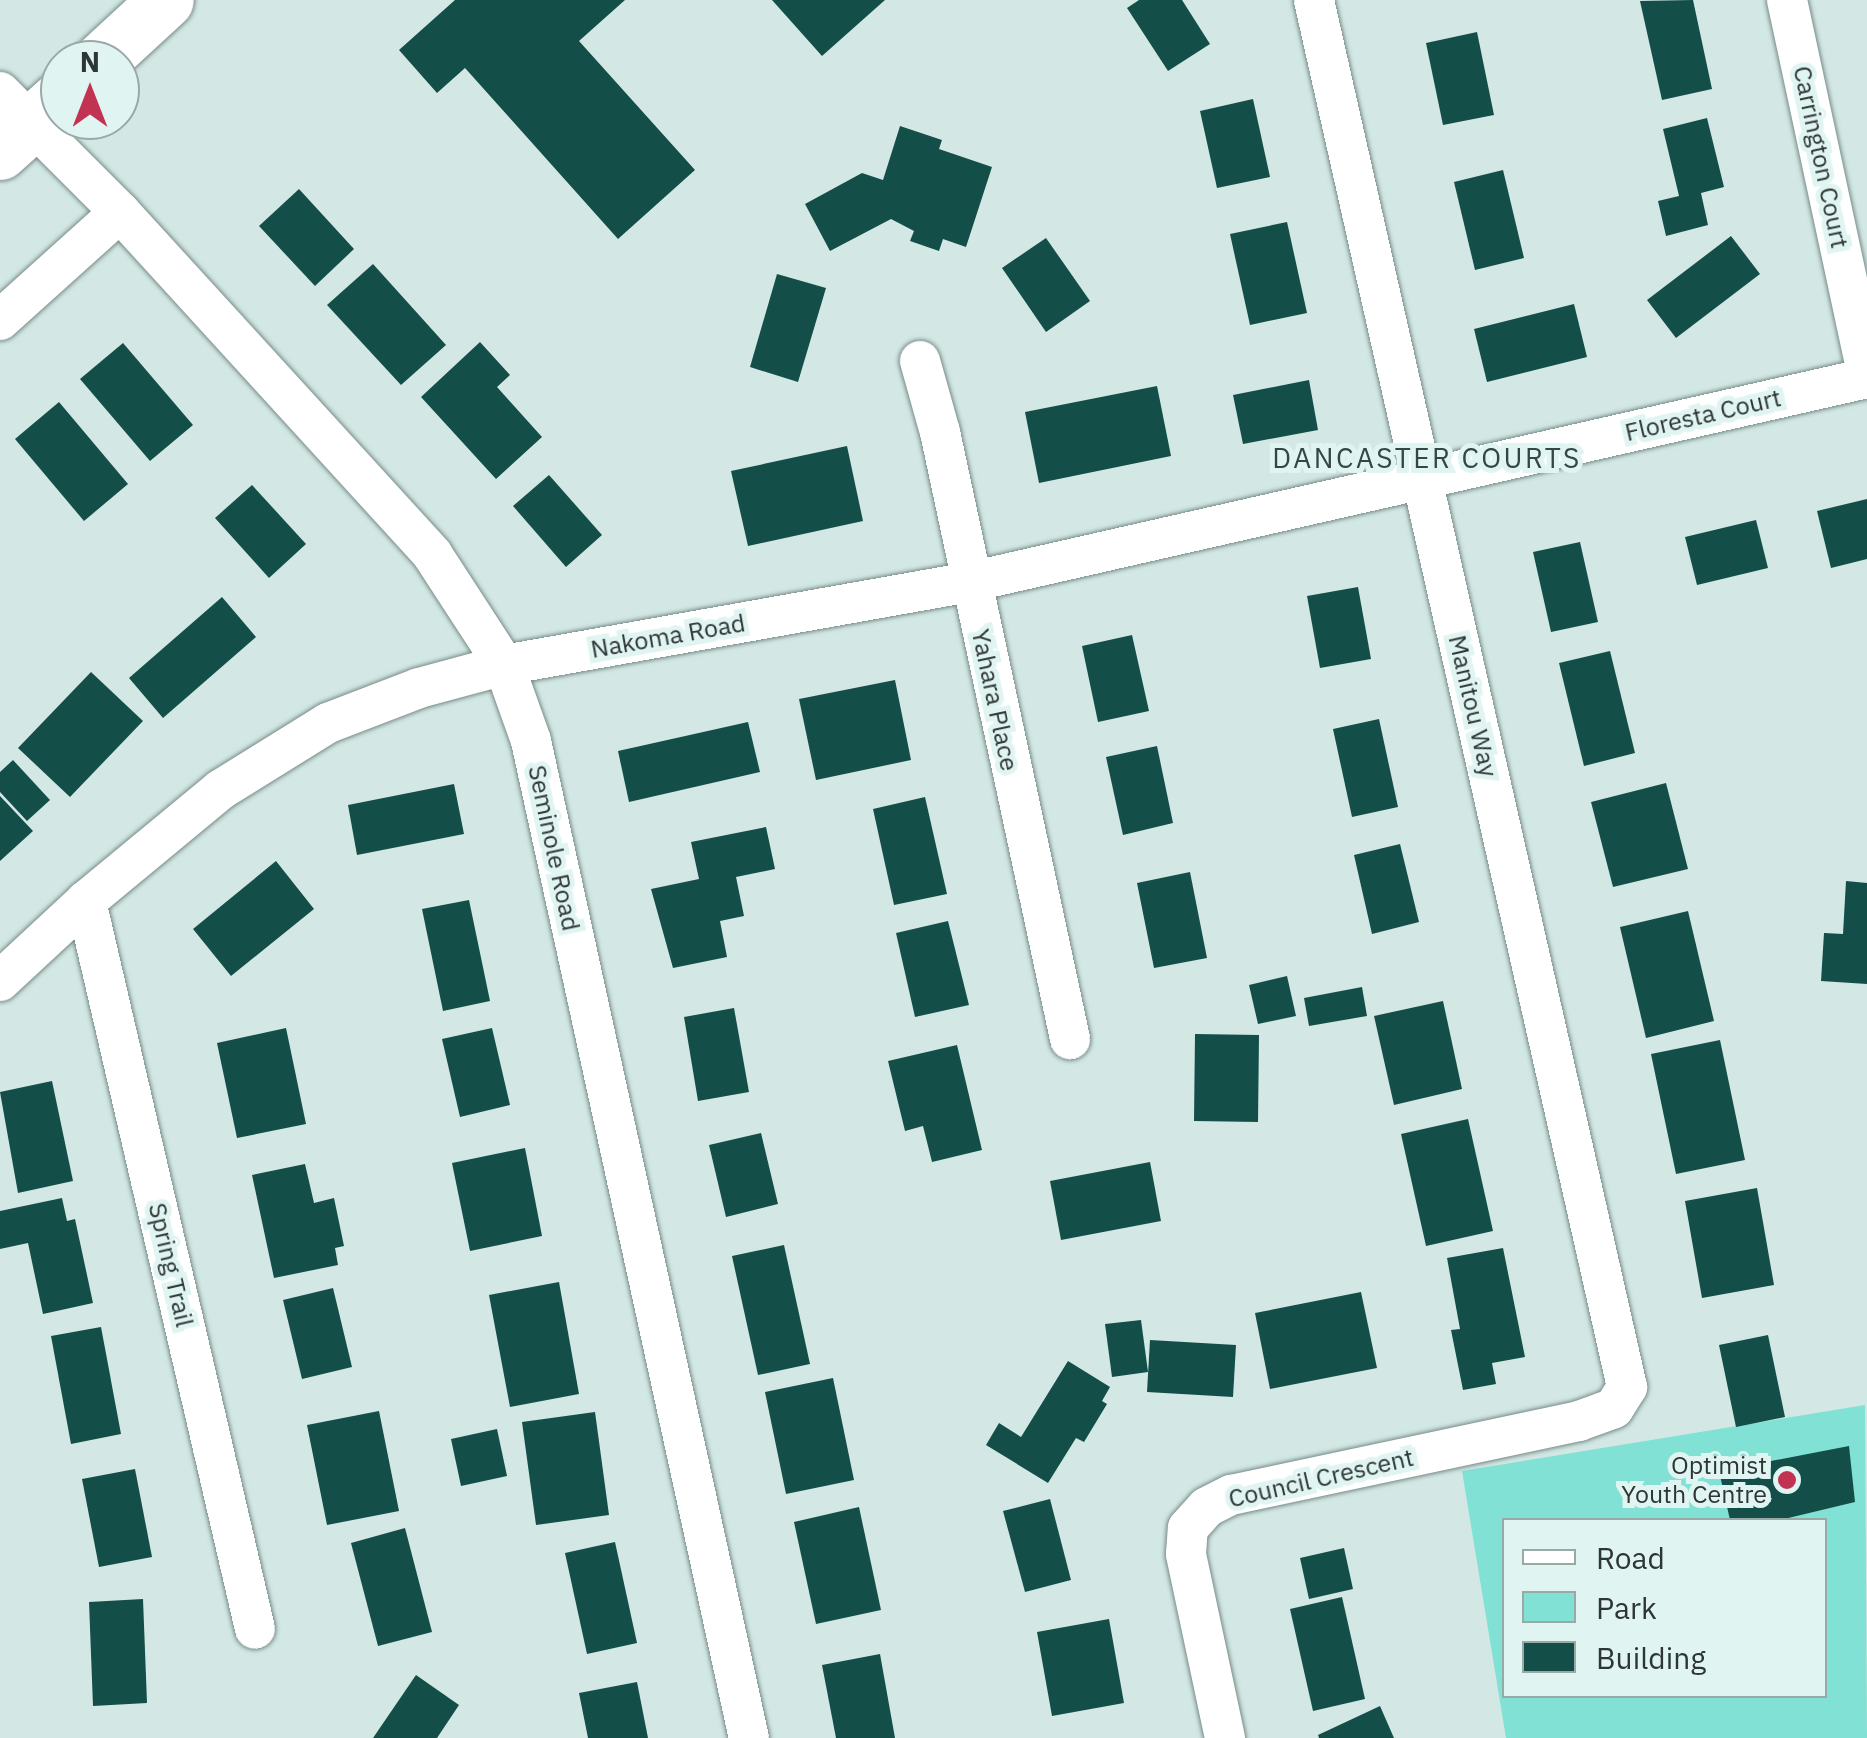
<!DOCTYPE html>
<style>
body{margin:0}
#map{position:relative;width:1867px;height:1738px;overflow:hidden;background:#d3e8e4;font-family:"IBM Plex Sans",sans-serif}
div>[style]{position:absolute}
.green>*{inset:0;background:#81e1d5}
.building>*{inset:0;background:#144e48}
.roads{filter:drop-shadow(0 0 2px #778b88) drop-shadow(0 0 2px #778b88)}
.minor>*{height:40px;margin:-20px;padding:0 20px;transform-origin:20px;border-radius:20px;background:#fff}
.secondary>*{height:55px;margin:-27.5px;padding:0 27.5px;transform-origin:27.5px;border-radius:27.5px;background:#fff}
.dots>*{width:28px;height:28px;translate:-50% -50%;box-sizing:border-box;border:5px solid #e0f5f2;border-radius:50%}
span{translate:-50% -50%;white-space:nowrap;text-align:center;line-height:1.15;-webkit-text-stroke:10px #e0f5f2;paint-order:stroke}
.street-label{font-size:25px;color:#2e3635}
.poi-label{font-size:25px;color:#2e3635}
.right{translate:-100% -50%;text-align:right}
.neighbourhood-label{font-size:28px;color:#354744;letter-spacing:2.5px}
.legend{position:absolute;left:1502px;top:1518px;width:325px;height:180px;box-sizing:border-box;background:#e0f5f2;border:2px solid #99a9a6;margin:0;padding:12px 18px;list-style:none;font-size:30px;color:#2e3635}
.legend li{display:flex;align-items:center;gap:20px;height:50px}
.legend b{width:50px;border:2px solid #99a9a6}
.north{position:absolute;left:40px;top:40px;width:100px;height:100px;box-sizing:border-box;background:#e0f5f2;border:2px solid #99a9a6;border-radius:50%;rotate:0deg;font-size:28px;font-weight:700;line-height:40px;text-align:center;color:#2e3635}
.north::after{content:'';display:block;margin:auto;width:35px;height:45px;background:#c23252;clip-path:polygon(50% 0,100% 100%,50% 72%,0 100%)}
</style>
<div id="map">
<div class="green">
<i style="clip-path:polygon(evenodd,1865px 1405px,1867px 1738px,1506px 1738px,1462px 1471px,1865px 1405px,1504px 1520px,1824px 1520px,1824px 1696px,1504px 1696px,1504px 1520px)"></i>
</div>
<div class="building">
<i style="clip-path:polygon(455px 0,625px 0,579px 41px,695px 170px,618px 239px,465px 68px,437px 93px,399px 50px)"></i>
<i style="clip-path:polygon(772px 0,885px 0,822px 56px)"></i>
<i style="clip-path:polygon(1139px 0,1182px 0,1210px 44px,1168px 71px,1127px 8px)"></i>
<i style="clip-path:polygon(1693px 0,1712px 89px,1662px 100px,1640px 1px)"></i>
<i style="clip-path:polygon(1477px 32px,1494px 115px,1443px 125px,1426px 43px)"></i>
<i style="clip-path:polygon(1253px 99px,1270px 177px,1217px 188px,1200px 111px)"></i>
<i style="clip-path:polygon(1707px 118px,1724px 187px,1701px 193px,1708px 225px,1666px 236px,1658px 201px,1679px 196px,1663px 129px)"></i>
<i style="clip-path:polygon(900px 126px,942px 140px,939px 149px,992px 167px,966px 247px,943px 239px,939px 251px,910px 241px,914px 231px,891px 219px,830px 251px,805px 204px,862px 173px,883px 180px)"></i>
<i style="clip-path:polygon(1503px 170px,1524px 258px,1475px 270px,1454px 182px)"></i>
<i style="clip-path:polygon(299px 189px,354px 249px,315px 286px,259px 226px)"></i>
<i style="clip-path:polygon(1287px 222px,1307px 313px,1250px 325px,1230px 234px)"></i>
<i style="clip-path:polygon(1731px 236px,1760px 274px,1676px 338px,1647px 300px)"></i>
<i style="clip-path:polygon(1046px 238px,1090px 301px,1046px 332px,1002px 268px)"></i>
<i style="clip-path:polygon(373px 264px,446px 345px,401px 385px,327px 305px)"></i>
<i style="clip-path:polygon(777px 274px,826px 288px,798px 382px,750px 367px)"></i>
<i style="clip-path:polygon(1574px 304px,1587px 357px,1487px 382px,1474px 329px)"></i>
<i style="clip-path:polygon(480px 342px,510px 375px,497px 387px,542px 437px,496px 479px,421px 397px)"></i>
<i style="clip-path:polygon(123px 343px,193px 425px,150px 461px,80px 379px)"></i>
<i style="clip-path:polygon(1309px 380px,1318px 430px,1243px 444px,1233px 395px)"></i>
<i style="clip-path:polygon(1157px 386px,1171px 456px,1039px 483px,1025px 412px)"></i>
<i style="clip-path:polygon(59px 402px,128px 484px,84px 521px,15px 439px)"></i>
<i style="clip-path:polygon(847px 446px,863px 521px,748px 546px,731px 471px)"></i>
<i style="clip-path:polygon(549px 475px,602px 535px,566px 567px,513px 506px)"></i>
<i style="clip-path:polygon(252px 485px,306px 544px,269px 578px,215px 518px)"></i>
<i style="clip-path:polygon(1867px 499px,1867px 559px,1831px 568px,1817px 511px)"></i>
<i style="clip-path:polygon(1756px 520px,1768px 568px,1697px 585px,1685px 537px)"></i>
<i style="clip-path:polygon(1580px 542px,1598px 622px,1551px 632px,1533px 552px)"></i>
<i style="clip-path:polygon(1358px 587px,1371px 659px,1320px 668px,1307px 596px)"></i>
<i style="clip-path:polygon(222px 597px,256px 637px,163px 718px,129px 678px)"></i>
<i style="clip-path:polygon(1132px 635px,1149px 711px,1098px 722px,1082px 646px)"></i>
<i style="clip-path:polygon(1610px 651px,1635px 753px,1584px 766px,1559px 663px)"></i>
<i style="clip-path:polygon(91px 672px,143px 721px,70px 797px,18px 748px)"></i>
<i style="clip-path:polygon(895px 680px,911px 760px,816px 780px,799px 699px)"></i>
<i style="clip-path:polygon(1379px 719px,1398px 807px,1352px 817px,1333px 729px)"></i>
<i style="clip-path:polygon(748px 722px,760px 772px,629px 802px,618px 751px)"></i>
<i style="clip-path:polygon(1157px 746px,1173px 823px,1123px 835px,1106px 757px)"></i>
<i style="clip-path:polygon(13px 760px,50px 800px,27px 821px,0 792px,0 772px)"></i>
<i style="clip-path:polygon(1666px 783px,1688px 869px,1613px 887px,1591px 802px)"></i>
<i style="clip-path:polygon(454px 784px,464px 834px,357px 855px,348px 805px)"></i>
<i style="clip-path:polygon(0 796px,33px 831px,0 861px)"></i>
<i style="clip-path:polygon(925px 797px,947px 894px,894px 905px,873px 809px)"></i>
<i style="clip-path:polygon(766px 827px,775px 869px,736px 877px,744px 916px,720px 921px,727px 957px,673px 968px,651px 889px,699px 879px,691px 842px)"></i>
<i style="clip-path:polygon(1400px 844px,1419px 922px,1372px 934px,1354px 855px)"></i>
<i style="clip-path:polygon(276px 861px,314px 909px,231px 976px,193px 929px)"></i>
<i style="clip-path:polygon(1190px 872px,1207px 958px,1154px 968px,1137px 883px)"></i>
<i style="clip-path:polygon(1846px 881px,1867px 883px,1867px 984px,1821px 981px,1824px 933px,1843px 934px)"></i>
<i style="clip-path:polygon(469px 900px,490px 1001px,443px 1011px,422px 909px)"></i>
<i style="clip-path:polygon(1688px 911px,1714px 1021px,1646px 1038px,1620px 927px)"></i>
<i style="clip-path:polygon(948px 921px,969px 1005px,915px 1017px,896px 933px)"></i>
<i style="clip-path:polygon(1287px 976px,1296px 1016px,1258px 1024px,1249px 985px)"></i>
<i style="clip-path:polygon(1362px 987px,1367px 1016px,1309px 1026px,1304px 998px)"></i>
<i style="clip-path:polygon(1443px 1001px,1462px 1089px,1394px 1105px,1374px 1016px)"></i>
<i style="clip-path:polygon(734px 1008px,749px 1092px,698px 1101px,684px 1017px)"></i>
<i style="clip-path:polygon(286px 1028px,306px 1124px,237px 1138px,217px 1043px)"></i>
<i style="clip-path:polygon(492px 1028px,510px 1105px,460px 1117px,442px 1039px)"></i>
<i style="clip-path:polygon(1195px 1034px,1259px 1035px,1258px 1122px,1194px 1121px)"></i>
<i style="clip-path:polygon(1720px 1040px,1745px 1160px,1676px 1174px,1651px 1054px)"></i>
<i style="clip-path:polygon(957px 1045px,982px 1150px,932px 1162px,923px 1126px,905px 1131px,888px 1061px)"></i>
<i style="clip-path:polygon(52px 1081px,73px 1181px,18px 1193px,0 1092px)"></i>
<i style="clip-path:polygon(1468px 1119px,1493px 1231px,1426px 1246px,1401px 1134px)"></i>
<i style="clip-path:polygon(761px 1133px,778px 1204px,726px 1217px,709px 1145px)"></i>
<i style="clip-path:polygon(525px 1148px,542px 1236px,470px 1251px,452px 1163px)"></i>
<i style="clip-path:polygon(1150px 1162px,1161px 1221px,1061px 1240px,1050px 1181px)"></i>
<i style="clip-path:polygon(305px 1164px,314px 1203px,334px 1198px,344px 1246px,335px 1248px,338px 1265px,274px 1278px,252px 1175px)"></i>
<i style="clip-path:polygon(1757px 1188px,1774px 1285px,1702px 1298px,1685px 1201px)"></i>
<i style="clip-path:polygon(62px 1198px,67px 1221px,75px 1219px,93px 1303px,43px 1314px,28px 1243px,0 1249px,0 1211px)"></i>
<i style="clip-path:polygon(784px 1245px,810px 1364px,758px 1375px,732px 1256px)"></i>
<i style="clip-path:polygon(1503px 1248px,1525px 1357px,1492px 1363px,1496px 1384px,1463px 1390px,1451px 1330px,1460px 1329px,1447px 1258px)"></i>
<i style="clip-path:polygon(559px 1282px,579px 1394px,510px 1407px,489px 1295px)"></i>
<i style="clip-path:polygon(333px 1288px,352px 1367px,302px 1379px,283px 1300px)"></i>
<i style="clip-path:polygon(1361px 1292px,1377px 1368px,1270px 1389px,1255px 1313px)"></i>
<i style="clip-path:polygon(1141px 1320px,1148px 1372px,1112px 1377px,1105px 1324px)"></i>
<i style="clip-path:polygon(101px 1327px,121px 1434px,71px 1444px,51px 1336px)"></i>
<i style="clip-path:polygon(1768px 1335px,1785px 1417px,1736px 1427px,1719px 1345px)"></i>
<i style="clip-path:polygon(1150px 1340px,1236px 1345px,1233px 1397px,1147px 1392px)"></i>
<i style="clip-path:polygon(1068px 1361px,1110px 1387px,1102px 1401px,1107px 1404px,1084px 1442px,1076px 1438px,1048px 1483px,986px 1445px,999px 1423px,1021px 1437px)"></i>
<i style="clip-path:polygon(833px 1378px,854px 1480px,786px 1494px,765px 1392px)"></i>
<i style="clip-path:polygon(379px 1411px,399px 1511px,327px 1525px,307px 1425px)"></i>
<i style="clip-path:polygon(595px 1412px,609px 1515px,536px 1525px,522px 1422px)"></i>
<i style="clip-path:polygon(497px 1429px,507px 1476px,461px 1486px,451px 1439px)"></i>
<i style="clip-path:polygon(1849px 1446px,1855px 1502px,1780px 1520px,1730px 1520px,1719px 1471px)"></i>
<i style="clip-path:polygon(135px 1469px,152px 1557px,99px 1567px,82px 1479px)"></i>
<i style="clip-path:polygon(1050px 1499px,1071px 1580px,1025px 1592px,1003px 1511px)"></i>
<i style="clip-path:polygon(859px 1507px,881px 1610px,816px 1624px,794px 1522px)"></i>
<i style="clip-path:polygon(405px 1528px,432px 1632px,378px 1646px,351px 1543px)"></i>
<i style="clip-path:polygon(615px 1542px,637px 1643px,587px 1654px,565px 1553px)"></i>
<i style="clip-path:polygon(1344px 1548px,1353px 1589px,1309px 1599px,1300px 1558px)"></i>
<i style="clip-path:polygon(1342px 1597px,1365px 1699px,1313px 1711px,1290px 1609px)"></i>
<i style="clip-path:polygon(143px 1599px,147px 1703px,93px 1706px,89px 1602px)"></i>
<i style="clip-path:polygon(1109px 1619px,1124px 1703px,1052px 1716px,1037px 1632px)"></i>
<i style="clip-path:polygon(880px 1654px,895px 1738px,836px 1738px,822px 1665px)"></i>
<i style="clip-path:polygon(416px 1675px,459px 1705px,437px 1738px,373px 1738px)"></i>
<i style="clip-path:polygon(637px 1682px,648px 1738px,588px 1738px,579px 1693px)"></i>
<i style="clip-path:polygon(1380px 1706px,1394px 1738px,1319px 1738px,1318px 1735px)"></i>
</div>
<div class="roads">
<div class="minor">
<i style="left:1787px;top:0;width:381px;rotate:77.9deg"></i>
<i style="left:0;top:92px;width:170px;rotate:45deg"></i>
<i style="left:120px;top:212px;width:463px;rotate:47.6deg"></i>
<i style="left:432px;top:554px;width:132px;rotate:57deg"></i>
<i style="left:504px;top:665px;width:81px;rotate:70.4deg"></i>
<i style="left:531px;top:741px;width:1021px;rotate:77.67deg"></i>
<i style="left:0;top:320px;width:161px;rotate:-42deg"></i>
<i style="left:920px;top:361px;width:74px;rotate:74.3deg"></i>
<i style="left:940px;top:432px;width:621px;rotate:77.91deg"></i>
<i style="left:86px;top:901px;width:747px;rotate:76.93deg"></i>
<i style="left:0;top:981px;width:117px;rotate:-42.9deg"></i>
<i style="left:86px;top:901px;width:174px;rotate:-39.6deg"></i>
<i style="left:220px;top:790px;width:127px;rotate:-31.8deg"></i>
<i style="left:328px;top:723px;width:97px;rotate:-21deg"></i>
<i style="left:419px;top:688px;width:88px;rotate:-15.1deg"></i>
<i style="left:504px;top:665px;width:473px;rotate:-10.1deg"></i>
<i style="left:970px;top:582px;width:920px;rotate:-12.81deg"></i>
<i style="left:1225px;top:1738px;width:188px;rotate:-102deg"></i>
<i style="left:1186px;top:1554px;width:26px;rotate:-86deg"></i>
<i style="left:1188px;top:1528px;width:28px;rotate:-48deg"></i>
<i style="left:1207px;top:1507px;width:27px;rotate:-27deg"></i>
<i style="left:1231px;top:1495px;width:356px;rotate:-12deg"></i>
<i style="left:1579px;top:1421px;width:37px;rotate:-20deg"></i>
<i style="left:1614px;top:1408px;width:25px;rotate:-58deg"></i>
<i style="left:1627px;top:1387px;width:1422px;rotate:-102.72deg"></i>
</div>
<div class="secondary">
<i style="left:101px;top:60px;width:88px;rotate:-42.7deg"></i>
<i style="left:0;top:152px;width:81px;rotate:-42deg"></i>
</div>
</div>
<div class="dots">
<i style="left:1787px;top:1480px;background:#c23252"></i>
</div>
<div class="street-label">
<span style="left:1821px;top:157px;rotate:78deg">Carrington Court</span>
<span style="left:1703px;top:415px;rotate:-13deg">Floresta Court</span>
<span style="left:668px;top:636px;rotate:-10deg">Nakoma Road</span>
<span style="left:995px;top:700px;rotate:78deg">Yahara Place</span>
<span style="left:1473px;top:706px;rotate:77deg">Manitou Way</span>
<span style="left:554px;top:848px;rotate:78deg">Seminole Road</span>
<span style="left:171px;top:1265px;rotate:77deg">Spring Trail</span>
<span style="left:1321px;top:1478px;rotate:-13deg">Council Crescent</span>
</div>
<div class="poi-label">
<span class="right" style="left:1767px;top:1480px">Optimist<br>Youth Centre</span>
</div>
<div class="neighbourhood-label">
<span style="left:1427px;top:458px">DANCASTER COURTS</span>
</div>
<ul class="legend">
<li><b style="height:12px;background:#fff"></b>Road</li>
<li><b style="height:28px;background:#81e1d5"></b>Park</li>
<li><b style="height:28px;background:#144e48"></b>Building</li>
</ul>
<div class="north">N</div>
</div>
